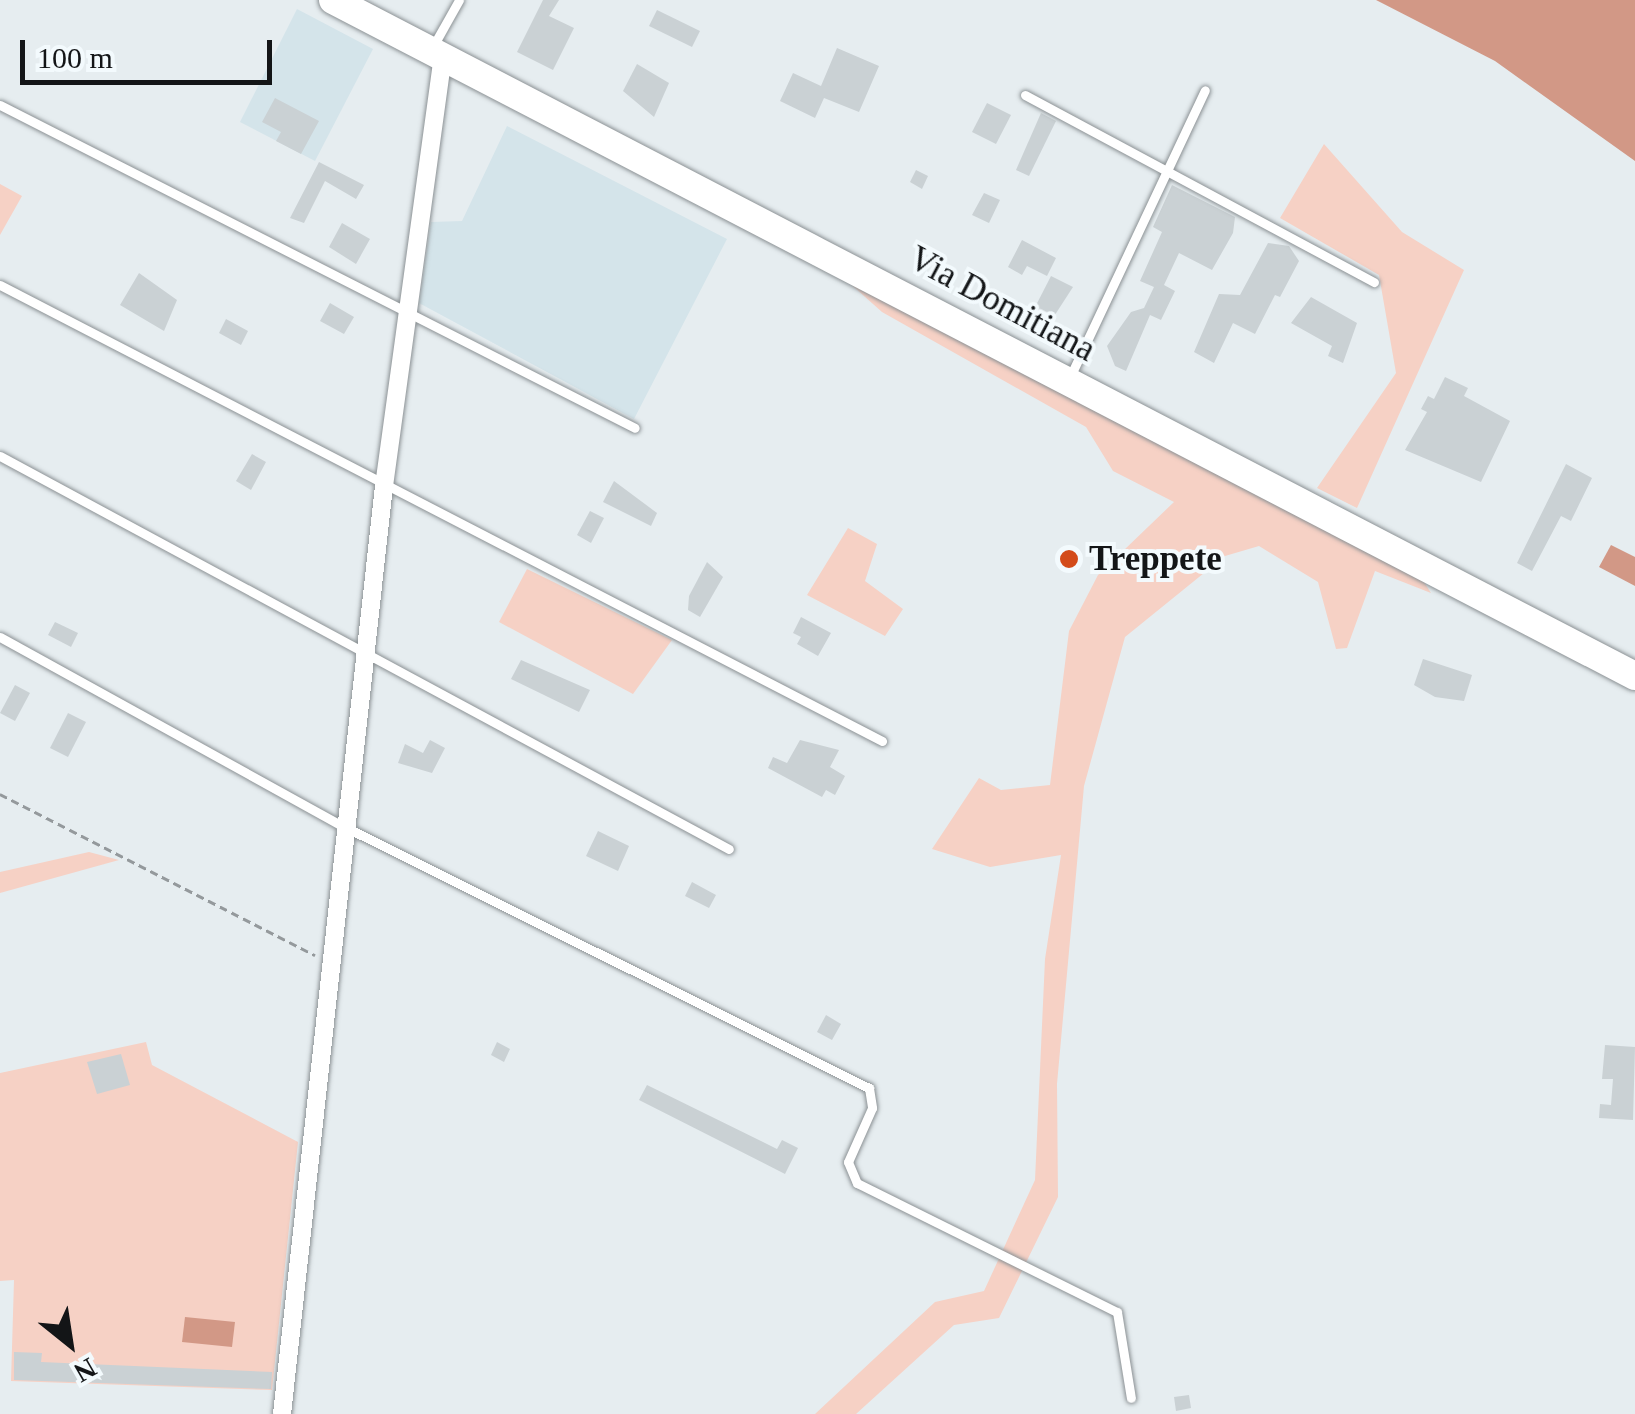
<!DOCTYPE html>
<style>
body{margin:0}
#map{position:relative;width:1635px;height:1414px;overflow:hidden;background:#e6edf0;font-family:"Times New Roman",serif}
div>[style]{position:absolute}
.built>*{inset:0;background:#d4e4ea}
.green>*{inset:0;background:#f6d1c5}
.water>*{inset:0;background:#d29886}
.building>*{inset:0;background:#cad1d4}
.path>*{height:2.5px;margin-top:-1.25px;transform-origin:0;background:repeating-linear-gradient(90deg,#94999c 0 8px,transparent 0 13px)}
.roads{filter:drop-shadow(0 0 2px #8b9194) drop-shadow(0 0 2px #8b9194)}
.service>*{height:9px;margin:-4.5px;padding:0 4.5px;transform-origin:4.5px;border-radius:4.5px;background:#fff}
.minor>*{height:18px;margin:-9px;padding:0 9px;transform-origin:9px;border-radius:9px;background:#fff}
.primary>*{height:28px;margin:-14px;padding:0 14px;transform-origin:14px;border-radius:14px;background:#fff}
.dots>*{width:28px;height:28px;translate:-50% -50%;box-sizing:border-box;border:5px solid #f3fafd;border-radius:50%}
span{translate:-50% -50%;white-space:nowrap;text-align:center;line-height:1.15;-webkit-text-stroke:8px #f3fafd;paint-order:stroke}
.street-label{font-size:35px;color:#131517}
.poi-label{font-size:35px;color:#131517;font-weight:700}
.left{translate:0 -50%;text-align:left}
.north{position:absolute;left:20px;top:1294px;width:100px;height:100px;-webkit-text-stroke:8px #f3fafd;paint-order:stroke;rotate:150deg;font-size:28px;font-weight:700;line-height:40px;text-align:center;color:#131517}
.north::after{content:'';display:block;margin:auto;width:35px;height:45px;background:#131517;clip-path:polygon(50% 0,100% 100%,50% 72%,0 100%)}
.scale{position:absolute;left:20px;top:40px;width:252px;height:45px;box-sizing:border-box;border:5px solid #131517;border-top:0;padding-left:12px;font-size:30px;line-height:35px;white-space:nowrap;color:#131517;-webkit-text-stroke:8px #f3fafd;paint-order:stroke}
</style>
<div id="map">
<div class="built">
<i style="clip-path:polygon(297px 9px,373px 49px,315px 161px,240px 122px)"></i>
<i style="clip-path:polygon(507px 126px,727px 239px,634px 419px,419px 303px,431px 222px,462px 221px)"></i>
</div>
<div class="green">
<i style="clip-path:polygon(1324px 144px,1402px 232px,1464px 270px,1357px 508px,1317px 488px,1396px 373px,1379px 275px,1280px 218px)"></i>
<i style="clip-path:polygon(0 184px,22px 196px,0 235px)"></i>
<i style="clip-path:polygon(846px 280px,1424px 582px,1431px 593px,1375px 571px,1347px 648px,1336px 649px,1318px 582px,1259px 546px,1225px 556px,1125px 637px,1084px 786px,1057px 1084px,1058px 1197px,999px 1318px,954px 1325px,856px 1414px,815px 1414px,935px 1302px,984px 1291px,1035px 1180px,1045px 959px,1061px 855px,990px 867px,932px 849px,979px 778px,1001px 790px,1050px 785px,1069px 631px,1098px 575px,1174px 502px,1113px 471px,1086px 427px,882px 312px)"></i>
<i style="clip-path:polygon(848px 528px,877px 544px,865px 581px,903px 609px,885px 636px,807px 595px)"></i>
<i style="clip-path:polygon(527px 569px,672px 640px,633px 694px,499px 622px)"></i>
<i style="clip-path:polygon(89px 852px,119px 860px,0 893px,0 872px)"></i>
<i style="clip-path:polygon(146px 1042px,152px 1065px,298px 1142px,272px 1390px,11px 1381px,14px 1280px,0 1281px,0 1073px)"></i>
</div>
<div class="water">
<i style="clip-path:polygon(1376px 0,1635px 0,1635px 161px,1495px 61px)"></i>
<i style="clip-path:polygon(1611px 545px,1635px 557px,1635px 586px,1599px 567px)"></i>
<i style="clip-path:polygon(185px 1317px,235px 1322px,232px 1347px,182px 1342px)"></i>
</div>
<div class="building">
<i style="clip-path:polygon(543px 0,559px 0,549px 16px,574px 28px,553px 70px,517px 52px)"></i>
<i style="clip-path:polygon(657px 10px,700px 31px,692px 47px,649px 26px)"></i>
<i style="clip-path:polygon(837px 48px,879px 66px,859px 112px,824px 98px,815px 118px,780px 101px,793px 73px,821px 86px)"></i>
<i style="clip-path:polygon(637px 64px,669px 83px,654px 117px,623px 91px)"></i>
<i style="clip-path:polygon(275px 98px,319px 121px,301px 154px,276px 141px,281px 132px,262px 122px)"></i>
<i style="clip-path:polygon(987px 103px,1011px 115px,996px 144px,972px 132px)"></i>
<i style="clip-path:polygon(1041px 113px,1056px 121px,1029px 176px,1016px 170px)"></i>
<i style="clip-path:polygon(319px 162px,364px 185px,356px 199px,325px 181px,304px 223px,290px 218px)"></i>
<i style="clip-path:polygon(916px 170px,928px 176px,922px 189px,910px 182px)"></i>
<i style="clip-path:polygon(1172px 185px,1235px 217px,1233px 233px,1212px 270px,1179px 253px,1164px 285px,1175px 291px,1161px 320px,1150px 315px,1126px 371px,1115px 366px,1107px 346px,1131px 312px,1144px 308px,1154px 287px,1140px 281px,1162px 232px,1153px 227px)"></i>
<i style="clip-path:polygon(984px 193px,1000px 200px,989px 223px,972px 215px)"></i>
<i style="clip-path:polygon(342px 223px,370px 239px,356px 264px,329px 247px)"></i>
<i style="clip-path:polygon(1022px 240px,1056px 258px,1047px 276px,1027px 266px,1022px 275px,1008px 267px)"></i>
<i style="clip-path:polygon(1268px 243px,1289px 246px,1299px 261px,1280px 297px,1275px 295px,1255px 334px,1233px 323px,1214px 363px,1194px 352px,1219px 294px,1240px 295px)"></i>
<i style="clip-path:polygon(139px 273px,177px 300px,164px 331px,120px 305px)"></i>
<i style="clip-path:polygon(1051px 276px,1073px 287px,1049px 324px,1031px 315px)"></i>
<i style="clip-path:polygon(1311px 297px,1357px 323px,1343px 363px,1328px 356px,1332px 346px,1291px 323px)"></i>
<i style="clip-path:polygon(330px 303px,354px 317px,344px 334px,320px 321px)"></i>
<i style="clip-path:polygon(226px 319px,248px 331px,241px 345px,219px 333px)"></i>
<i style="clip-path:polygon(1445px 377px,1468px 388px,1464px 396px,1510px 421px,1481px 482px,1405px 450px,1427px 412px,1421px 409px,1428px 396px,1434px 399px)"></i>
<i style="clip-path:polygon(252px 454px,266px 462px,251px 490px,236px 481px)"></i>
<i style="clip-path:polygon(1566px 464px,1592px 478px,1571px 521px,1561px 516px,1532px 571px,1517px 563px)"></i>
<i style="clip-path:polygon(614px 481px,657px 513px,651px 526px,603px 502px)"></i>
<i style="clip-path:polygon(590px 511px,604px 518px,591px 543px,577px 535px)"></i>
<i style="clip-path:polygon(707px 562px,723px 577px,700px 617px,688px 610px,689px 596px)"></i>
<i style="clip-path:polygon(801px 617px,831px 633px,818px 656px,797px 644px,801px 637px,793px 633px)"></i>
<i style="clip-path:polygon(55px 622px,78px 633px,71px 647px,48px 635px)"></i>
<i style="clip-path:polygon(1423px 659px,1472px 675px,1464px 701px,1435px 697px,1414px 685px)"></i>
<i style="clip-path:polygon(521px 660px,590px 690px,579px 712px,511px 679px)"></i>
<i style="clip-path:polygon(15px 685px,30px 693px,15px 721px,0 713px)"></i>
<i style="clip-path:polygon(68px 713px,86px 722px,68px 757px,50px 748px)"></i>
<i style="clip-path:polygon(430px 740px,445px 748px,432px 773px,398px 763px,405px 744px,423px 753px)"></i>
<i style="clip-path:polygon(800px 740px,839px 750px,830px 767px,845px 776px,835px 795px,826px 790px,822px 797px,768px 768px,773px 757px,787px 763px)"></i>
<i style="clip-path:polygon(598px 831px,629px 846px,618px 871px,586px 856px)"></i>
<i style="clip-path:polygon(692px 882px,716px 895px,709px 908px,685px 896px)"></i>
<i style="clip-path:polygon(826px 1015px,841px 1024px,832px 1040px,817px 1032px)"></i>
<i style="clip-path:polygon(497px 1042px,510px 1049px,504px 1062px,491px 1055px)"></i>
<i style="clip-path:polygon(1605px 1045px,1635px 1047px,1633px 1120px,1599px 1118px,1600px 1104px,1611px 1105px,1613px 1079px,1602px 1079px)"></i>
<i style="clip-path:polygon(121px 1054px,130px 1085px,97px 1094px,87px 1062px)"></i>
<i style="clip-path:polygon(647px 1085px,777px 1149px,782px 1140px,798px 1148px,785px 1174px,639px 1100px)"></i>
<i style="clip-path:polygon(14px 1352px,42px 1353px,41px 1362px,272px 1372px,271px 1389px,14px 1380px)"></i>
<i style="clip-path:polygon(1189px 1395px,1191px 1408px,1176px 1411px,1174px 1397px)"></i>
</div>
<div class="path">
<i style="left:0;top:794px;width:354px;rotate:27.1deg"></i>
</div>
<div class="roads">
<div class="service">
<i style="left:432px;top:48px;width:55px;rotate:-60.6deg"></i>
<i style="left:1025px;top:95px;width:396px;rotate:28.2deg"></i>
<i style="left:0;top:105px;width:712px;rotate:26.96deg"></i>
<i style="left:0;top:285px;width:993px;rotate:27.34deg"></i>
<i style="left:1069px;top:379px;width:319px;rotate:-64.8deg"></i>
<i style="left:0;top:456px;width:828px;rotate:28.33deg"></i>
<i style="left:0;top:637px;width:392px;rotate:28.9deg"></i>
<i style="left:343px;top:826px;width:588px;rotate:26.48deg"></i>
<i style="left:869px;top:1088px;width:20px;rotate:81deg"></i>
<i style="left:872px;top:1108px;width:59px;rotate:114deg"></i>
<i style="left:848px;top:1162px;width:23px;rotate:67deg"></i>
<i style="left:857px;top:1183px;width:290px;rotate:26.4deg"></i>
<i style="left:1117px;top:1312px;width:87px;rotate:80.8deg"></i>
</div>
<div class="minor">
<i style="left:282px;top:1414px;width:934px;rotate:-83.73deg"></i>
<i style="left:384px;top:486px;width:433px;rotate:-82.2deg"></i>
</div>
<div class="primary">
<i style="left:333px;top:0;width:1467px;rotate:27.44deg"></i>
</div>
</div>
<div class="dots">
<i style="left:1069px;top:559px;background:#d34b1a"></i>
</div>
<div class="street-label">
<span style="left:1002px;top:304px;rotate:28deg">Via Domitiana</span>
</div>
<div class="poi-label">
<span class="left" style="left:1089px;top:559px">Treppete</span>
</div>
<div class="north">N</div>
<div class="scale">100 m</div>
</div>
